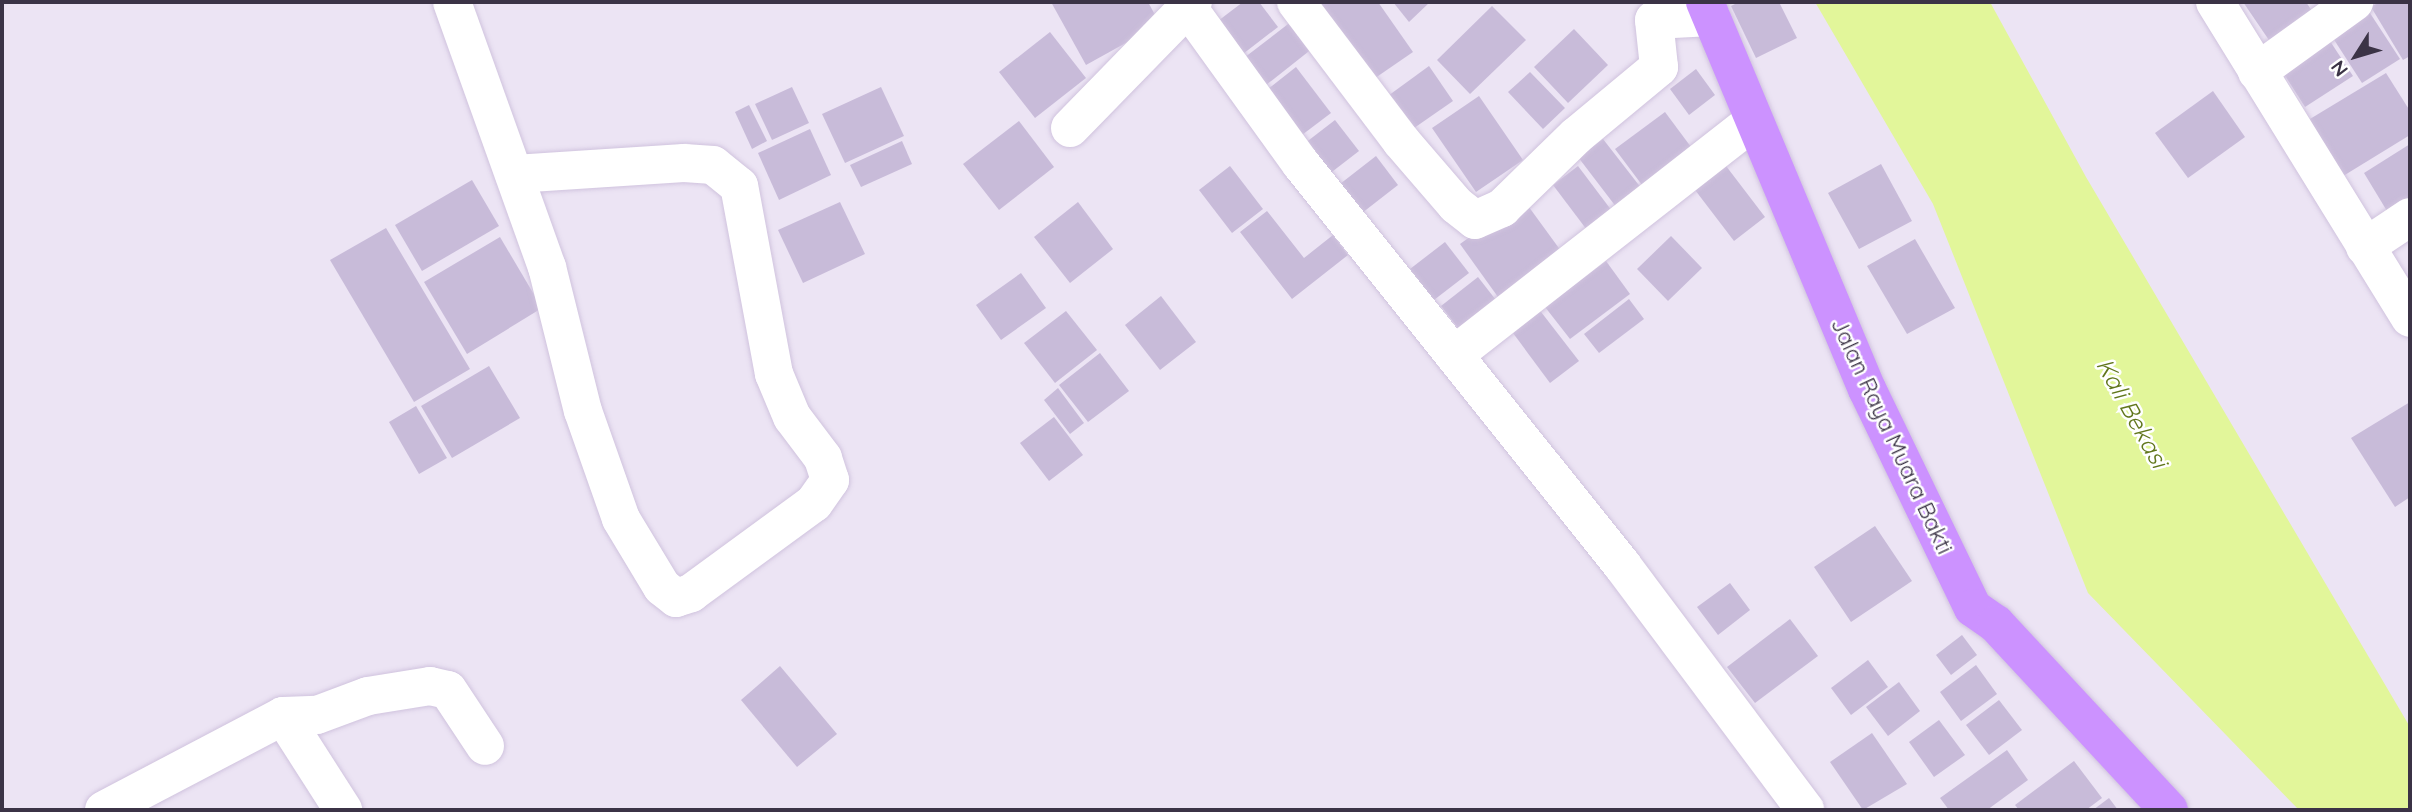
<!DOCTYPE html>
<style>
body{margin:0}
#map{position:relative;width:2412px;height:812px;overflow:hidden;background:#ece4f4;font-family:Quicksand,sans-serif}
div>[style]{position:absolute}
.water>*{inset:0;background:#e2f69a}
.building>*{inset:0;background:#c8bbd9}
.roads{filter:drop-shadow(0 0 2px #d0c3de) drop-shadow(0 0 2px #d0c3de)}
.street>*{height:38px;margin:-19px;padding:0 19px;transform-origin:19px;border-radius:19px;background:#fff}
.primary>*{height:38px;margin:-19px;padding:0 19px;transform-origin:19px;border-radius:19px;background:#cc92ff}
span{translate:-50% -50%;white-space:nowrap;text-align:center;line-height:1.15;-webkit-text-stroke:5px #fff;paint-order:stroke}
.street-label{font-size:23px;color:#3b3346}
.water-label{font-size:24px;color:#61771c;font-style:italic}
.frame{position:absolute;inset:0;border:4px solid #3b3346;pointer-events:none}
.north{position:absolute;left:2321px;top:21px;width:70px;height:70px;-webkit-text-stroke:5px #fff;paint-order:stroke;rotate:233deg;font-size:19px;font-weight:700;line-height:28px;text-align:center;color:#3b3346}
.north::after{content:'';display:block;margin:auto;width:24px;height:32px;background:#3b3346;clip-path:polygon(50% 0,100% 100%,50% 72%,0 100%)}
</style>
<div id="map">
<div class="water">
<i style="clip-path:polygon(1815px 2px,1990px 2px,2086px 177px,2410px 727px,2410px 810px,2299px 810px,2088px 593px,1933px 204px)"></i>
</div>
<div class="building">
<i style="clip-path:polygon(1051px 2px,1148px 2px,1160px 24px,1086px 65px)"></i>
<i style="clip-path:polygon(1243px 2px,1259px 2px,1278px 27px,1239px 57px,1214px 24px)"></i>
<i style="clip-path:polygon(1307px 2px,1378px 2px,1413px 52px,1365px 85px)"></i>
<i style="clip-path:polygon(1393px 2px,1430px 2px,1409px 22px)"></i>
<i style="clip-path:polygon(1739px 2px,1779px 2px,1797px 38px,1756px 58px,1731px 6px)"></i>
<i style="clip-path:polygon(2243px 2px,2306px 2px,2316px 17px,2273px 46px)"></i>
<i style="clip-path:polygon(2379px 2px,2410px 2px,2410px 56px,2403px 60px,2371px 7px)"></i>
<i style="clip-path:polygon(1492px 6px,1526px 40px,1470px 94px,1437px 60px)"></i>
<i style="clip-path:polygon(2368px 10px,2400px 59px,2362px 83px,2331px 35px)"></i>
<i style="clip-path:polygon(1292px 21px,1313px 48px,1261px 89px,1240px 61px)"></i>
<i style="clip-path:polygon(1574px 29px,1608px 65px,1568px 103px,1534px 67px)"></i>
<i style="clip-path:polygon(1050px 32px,1086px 78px,1035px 118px,999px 72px)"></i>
<i style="clip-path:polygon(2324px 32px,2353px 76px,2305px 107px,2277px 63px)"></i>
<i style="clip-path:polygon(1429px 66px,1453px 101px,1404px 135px,1381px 101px)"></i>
<i style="clip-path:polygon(1296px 67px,1331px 113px,1294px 141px,1259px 96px)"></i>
<i style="clip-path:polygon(1696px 69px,1715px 95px,1689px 115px,1670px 89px)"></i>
<i style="clip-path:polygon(1530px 72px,1565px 108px,1543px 129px,1508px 92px)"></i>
<i style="clip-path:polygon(2386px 73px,2410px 111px,2410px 135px,2335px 181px,2300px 125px)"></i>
<i style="clip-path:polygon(792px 87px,809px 123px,772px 140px,755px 104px)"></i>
<i style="clip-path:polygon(881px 87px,904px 136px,845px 163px,822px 114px)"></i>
<i style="clip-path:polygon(2213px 91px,2245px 137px,2188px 178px,2155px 133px)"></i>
<i style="clip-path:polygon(1479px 96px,1523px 160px,1476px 192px,1432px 128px)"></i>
<i style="clip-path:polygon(749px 105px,767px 141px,752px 149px,735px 112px)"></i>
<i style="clip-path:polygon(1665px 112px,1694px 151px,1645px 189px,1615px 149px)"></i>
<i style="clip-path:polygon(1335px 120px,1359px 151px,1324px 178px,1300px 147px)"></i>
<i style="clip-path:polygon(1019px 121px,1054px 167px,999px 210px,963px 164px)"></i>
<i style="clip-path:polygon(810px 129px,831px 175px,779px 200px,758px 153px)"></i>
<i style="clip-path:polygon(1603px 139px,1645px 193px,1620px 212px,1578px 157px)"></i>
<i style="clip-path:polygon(902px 141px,912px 164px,861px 187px,850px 165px)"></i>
<i style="clip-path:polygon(2410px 144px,2410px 204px,2390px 216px,2364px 173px)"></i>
<i style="clip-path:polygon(1376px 156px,1398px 185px,1362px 213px,1340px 184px)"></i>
<i style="clip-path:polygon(1723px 162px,1765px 217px,1734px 241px,1692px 186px)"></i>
<i style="clip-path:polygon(1881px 164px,1912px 221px,1859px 249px,1828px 193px)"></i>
<i style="clip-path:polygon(1230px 166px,1263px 209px,1232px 233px,1199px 190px)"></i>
<i style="clip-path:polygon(1578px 166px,1615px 215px,1590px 234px,1553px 185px)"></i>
<i style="clip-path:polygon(472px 180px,499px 226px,422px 271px,395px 225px)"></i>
<i style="clip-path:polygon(1523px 199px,1561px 251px,1498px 297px,1460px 244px)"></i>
<i style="clip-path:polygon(840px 202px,865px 254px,803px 283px,778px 230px)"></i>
<i style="clip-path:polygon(1078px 202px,1113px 249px,1070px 283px,1034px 237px)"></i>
<i style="clip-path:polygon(1267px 211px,1304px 258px,1333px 235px,1348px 255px,1292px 299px,1240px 232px)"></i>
<i style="clip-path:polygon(386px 228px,470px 369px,414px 402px,330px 260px)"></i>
<i style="clip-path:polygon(1671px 236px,1702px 268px,1668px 301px,1637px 269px)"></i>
<i style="clip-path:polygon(500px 237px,542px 308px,467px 354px,424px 282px)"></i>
<i style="clip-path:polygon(1915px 239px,1955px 308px,1907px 334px,1867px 266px)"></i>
<i style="clip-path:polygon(1445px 242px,1469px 273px,1434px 300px,1410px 269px)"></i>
<i style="clip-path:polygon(1606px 261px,1630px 294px,1570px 339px,1545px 307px)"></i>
<i style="clip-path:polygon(1021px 273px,1046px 308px,1001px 340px,976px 305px)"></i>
<i style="clip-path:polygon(1478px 277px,1499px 304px,1462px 333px,1441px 306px)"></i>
<i style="clip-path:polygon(1161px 296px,1196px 342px,1160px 370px,1125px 325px)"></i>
<i style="clip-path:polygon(1629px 299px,1644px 319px,1599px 353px,1584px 334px)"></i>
<i style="clip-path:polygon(1538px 308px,1579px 361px,1550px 383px,1510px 329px)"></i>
<i style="clip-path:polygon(1066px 311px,1097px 350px,1055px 383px,1024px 343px)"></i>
<i style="clip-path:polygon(1100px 353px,1129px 391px,1088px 422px,1059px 385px)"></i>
<i style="clip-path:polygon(489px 366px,520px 418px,452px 458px,421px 406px)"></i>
<i style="clip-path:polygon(1058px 388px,1084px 423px,1070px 434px,1044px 400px)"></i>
<i style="clip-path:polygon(2410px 402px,2410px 497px,2395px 507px,2351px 438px)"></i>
<i style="clip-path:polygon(416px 406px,447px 458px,419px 474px,389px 422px)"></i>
<i style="clip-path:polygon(1054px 417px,1083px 455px,1049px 481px,1020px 443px)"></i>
<i style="clip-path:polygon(1875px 526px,1912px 581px,1851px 622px,1814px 567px)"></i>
<i style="clip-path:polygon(1730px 583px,1750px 610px,1718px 635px,1697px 607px)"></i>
<i style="clip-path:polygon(1790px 619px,1818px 656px,1755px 703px,1727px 667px)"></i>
<i style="clip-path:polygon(1962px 635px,1977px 655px,1951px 675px,1936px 655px)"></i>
<i style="clip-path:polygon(1868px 660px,1888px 687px,1851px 715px,1831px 688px)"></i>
<i style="clip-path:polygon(1976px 665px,1997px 694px,1961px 721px,1940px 692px)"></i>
<i style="clip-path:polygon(780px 666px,837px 734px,797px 767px,741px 700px)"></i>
<i style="clip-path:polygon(1899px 682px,1920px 711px,1888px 736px,1866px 707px)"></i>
<i style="clip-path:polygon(1999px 700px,2022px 730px,1989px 755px,1966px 725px)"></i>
<i style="clip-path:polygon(1939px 720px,1965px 755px,1934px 777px,1909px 742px)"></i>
<i style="clip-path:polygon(1872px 733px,1907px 784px,1863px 810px,1830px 762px)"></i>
<i style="clip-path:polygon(2007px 750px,2028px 780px,1987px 810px,1949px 810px,1940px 798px)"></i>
<i style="clip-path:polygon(2074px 761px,2102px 798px,2086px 810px,2019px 810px,2015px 805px)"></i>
<i style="clip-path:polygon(2109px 798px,2118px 810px,2093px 810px)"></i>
</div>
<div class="roads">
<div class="street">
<i style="left:452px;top:2px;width:282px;rotate:70.3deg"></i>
<i style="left:547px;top:267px;width:148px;rotate:76deg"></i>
<i style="left:583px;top:411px;width:114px;rotate:70.6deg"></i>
<i style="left:621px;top:519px;width:79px;rotate:58.9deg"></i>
<i style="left:662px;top:587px;width:18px;rotate:38deg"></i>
<i style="left:676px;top:598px;width:16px;rotate:-18deg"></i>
<i style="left:691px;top:593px;width:152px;rotate:-36.2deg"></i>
<i style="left:814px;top:503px;width:28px;rotate:-55deg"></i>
<i style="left:830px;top:480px;width:23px;rotate:-108deg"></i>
<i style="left:823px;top:458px;width:51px;rotate:-127.1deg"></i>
<i style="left:792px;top:417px;width:47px;rotate:-112.7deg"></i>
<i style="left:774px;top:374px;width:191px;rotate:-100.5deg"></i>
<i style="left:739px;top:186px;width:33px;rotate:-141deg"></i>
<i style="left:713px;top:165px;width:29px;rotate:-176deg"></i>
<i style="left:684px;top:163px;width:170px;rotate:176.3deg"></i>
<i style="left:1184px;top:2px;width:200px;rotate:54.2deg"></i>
<i style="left:1301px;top:164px;width:514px;rotate:51.32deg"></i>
<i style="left:1622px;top:565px;width:306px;rotate:53.2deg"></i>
<i style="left:1296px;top:2px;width:174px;rotate:52.9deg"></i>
<i style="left:1401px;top:141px;width:84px;rotate:49.3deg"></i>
<i style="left:1456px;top:205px;width:24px;rotate:38deg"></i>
<i style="left:1475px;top:220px;width:30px;rotate:-24deg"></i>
<i style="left:1502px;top:208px;width:103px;rotate:-44.2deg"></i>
<i style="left:1576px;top:136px;width:108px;rotate:-39.7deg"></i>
<i style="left:1659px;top:67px;width:47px;rotate:-96.1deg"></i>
<i style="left:1654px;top:20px;width:57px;rotate:-3deg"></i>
<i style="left:2215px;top:2px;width:371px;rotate:58.3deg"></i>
<i style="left:2257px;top:72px;width:120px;rotate:-35.8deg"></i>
<i style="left:1070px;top:128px;width:176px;rotate:-45.7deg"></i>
<i style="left:2365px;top:247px;width:54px;rotate:-33.7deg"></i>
<i style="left:1454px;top:355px;width:380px;rotate:-38deg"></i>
<i style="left:283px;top:716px;width:112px;rotate:57.4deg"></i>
<i style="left:104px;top:810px;width:202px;rotate:-27.7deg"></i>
<i style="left:283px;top:716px;width:34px;rotate:-2deg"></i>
<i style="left:317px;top:715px;width:54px;rotate:-20.4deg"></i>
<i style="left:368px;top:696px;width:63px;rotate:-9.2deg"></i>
<i style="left:430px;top:686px;width:18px;rotate:13deg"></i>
<i style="left:448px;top:690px;width:67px;rotate:56.5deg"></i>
</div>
<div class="primary">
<i style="left:1705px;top:2px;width:420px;rotate:67.3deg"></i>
<i style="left:1867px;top:389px;width:243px;rotate:64.2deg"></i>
<i style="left:1973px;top:608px;width:28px;rotate:35deg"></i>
<i style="left:1996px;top:624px;width:254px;rotate:47.1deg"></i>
</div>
</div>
<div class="street-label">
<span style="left:1892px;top:436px;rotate:65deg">Jalan Raya Muara Bakti</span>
</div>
<div class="water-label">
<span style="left:2132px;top:413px;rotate:61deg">Kali Bekasi</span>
</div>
<div class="frame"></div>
<div class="north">N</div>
</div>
